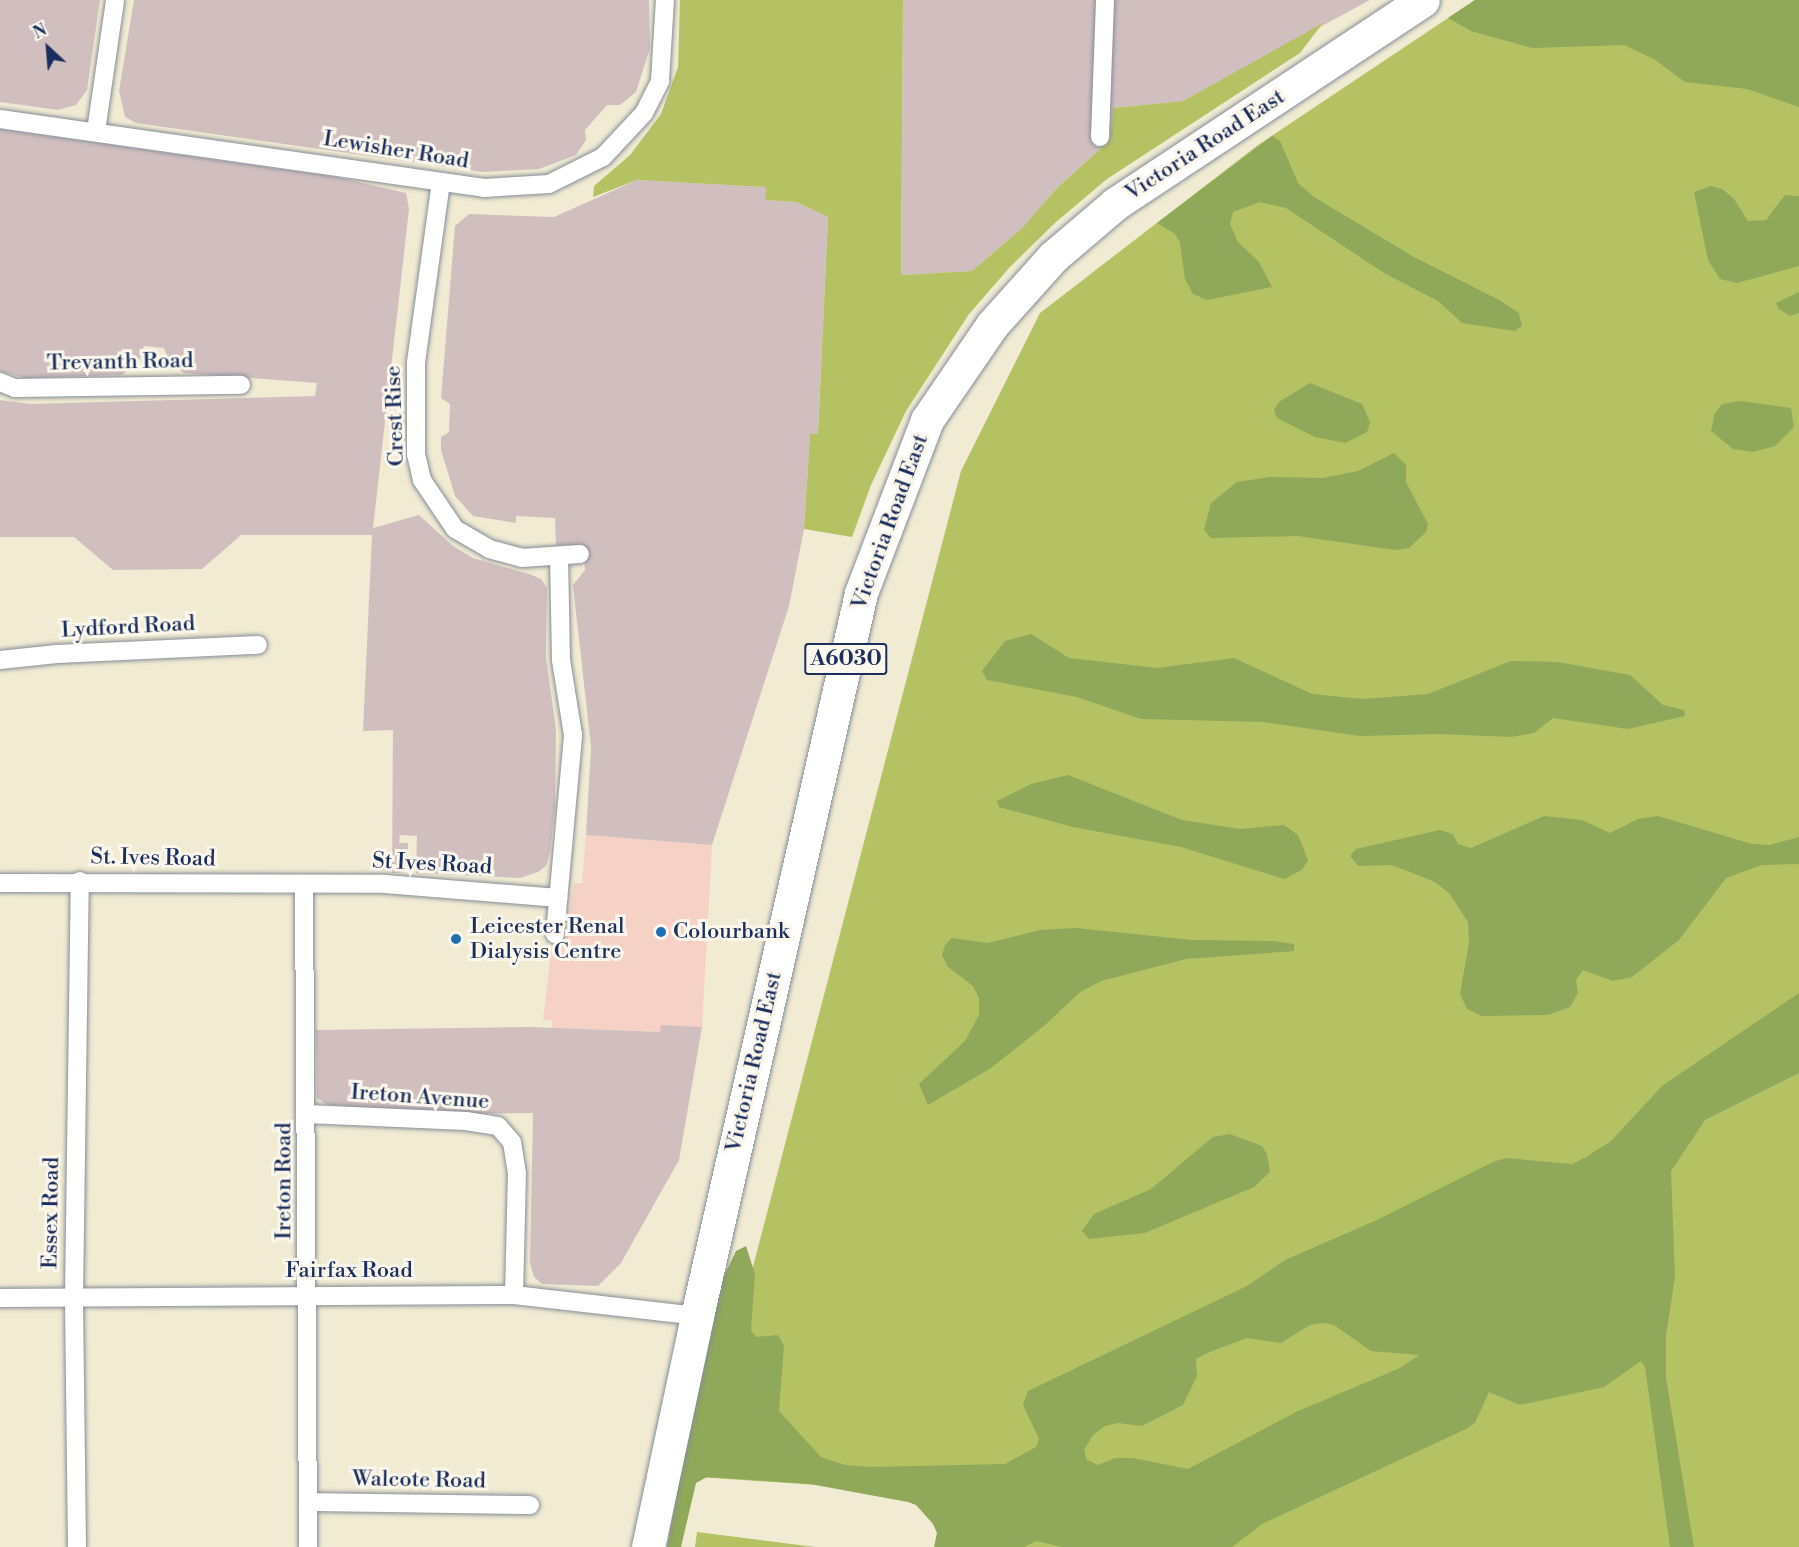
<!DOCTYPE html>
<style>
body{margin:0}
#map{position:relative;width:1799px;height:1547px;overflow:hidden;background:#f0ebd2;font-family:"Libre Bodoni",serif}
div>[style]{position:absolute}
.built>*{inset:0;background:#f6d1c5}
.industrial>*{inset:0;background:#d1bfbf}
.green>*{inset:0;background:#b4c264}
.forest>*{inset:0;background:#8fa85a}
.roads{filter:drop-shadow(0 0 2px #868d98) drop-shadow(0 0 2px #868d98)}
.street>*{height:18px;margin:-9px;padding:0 9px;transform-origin:9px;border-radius:9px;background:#fff}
.highway>*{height:33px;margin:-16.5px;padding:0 16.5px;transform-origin:16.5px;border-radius:16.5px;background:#fff}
.dots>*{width:16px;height:16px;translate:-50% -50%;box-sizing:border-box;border:3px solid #fbf7ec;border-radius:50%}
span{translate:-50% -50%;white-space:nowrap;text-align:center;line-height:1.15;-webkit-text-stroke:6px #fbf7ec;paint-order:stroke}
.shield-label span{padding:2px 4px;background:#fbf7ec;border:2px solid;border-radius:4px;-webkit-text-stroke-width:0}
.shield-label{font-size:21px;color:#1b2f5e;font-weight:700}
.street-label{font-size:22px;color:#1b2f5e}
.poi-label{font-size:22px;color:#1b2f5e}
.left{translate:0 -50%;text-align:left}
.north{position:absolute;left:18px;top:18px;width:60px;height:60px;-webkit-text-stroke:4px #fbf7ec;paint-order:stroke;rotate:334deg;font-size:16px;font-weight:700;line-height:24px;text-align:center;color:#1b2f5e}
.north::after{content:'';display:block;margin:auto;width:21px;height:27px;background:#1b2f5e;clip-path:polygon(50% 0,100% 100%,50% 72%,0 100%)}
</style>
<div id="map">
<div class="built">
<i style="clip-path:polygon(586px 835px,712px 845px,702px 1027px,662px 1025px,661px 1032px,552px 1028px,552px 1020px,543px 1020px,552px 945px,565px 945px,574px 883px,582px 883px)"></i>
</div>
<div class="industrial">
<i style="clip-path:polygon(0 0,100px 0,87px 90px,76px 105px,58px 110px,0 102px)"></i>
<i style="clip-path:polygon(134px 0,649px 0,650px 48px,636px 92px,620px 105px,607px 105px,585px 130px,586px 140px,576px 155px,539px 169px,483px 172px,136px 123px,125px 117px,119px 91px)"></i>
<i style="clip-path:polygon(903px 0,1370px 0,1183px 101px,1113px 108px,1110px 140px,1057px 188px,1022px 228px,972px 271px,901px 275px)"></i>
<i style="clip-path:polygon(0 129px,337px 177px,406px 193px,409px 209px,373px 528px,419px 515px,453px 546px,473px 558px,532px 575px,541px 579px,547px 588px,546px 657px,556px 730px,555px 808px,550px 852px,546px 866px,538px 872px,520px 878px,416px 873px,417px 836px,400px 835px,399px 843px,408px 843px,408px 872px,392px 873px,393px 730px,363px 731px,372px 535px,241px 535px,202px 569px,113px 570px,74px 537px,0 537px,0 400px,30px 404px,315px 396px,317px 383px,184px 373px,168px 359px,164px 348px,144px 346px,140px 359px,122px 375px,25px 378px,0 371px)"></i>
<i style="clip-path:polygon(637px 180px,766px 187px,766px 200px,796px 202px,828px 217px,818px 434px,810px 435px,804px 529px,789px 606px,712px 845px,586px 835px,591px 747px,573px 585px,585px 570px,583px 545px,556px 545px,555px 518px,516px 516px,516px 523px,473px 516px,455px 496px,441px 450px,441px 437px,449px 432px,450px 404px,441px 398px,455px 226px,469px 214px,554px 217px)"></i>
<i style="clip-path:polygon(661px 1025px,702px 1027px,679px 1160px,621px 1263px,598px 1286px,542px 1284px,534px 1277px,530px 1263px,533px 1113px,399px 1115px,326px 1104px,317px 1098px,316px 1030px,531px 1027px,660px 1032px)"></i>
</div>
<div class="green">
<i style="clip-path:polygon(680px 0,903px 0,901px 275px,972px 271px,1022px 228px,1057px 188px,1110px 140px,1113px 108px,1183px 101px,1323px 23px,1300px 53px,1107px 179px,1056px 222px,1010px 267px,969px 314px,906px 411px,871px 485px,852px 537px,804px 529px,810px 434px,818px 434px,828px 217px,796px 202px,765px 200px,766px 187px,637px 180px,593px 197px,594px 186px,630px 155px,661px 114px,678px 67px)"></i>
<i style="clip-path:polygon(1475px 0,1799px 0,1799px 1547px,943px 1547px,953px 1494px,698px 1477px,961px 471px,1040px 313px,1258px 145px)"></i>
<i style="clip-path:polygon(697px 1532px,815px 1547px,695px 1547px)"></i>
</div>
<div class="forest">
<i style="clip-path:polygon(1475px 0,1799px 0,1799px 107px,1747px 89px,1685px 82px,1654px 59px,1624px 45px,1532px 48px,1471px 31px,1448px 18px)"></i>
<i style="clip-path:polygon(1272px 136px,1280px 141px,1298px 183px,1314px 197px,1414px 257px,1501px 301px,1519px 313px,1522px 326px,1515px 331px,1462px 323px,1438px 301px,1384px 273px,1286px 208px,1260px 202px,1233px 212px,1230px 224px,1238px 242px,1259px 262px,1272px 287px,1207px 300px,1193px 294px,1185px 279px,1180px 243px,1175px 234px,1157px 223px)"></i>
<i style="clip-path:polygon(1711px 186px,1722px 189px,1734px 199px,1748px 221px,1766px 220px,1785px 195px,1799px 196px,1799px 266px,1737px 283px,1720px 279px,1708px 260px,1694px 192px)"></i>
<i style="clip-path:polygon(1799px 292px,1799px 313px,1790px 316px,1779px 309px,1776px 303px)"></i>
<i style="clip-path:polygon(1310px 383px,1362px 404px,1370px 422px,1367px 432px,1345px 443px,1315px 437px,1277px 418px,1274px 410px,1279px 402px)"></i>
<i style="clip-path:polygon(1740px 401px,1791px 408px,1794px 427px,1775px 446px,1753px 452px,1733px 449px,1711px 431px,1715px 413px,1722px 404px)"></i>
<i style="clip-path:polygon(1394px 453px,1406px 465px,1406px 482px,1428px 524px,1426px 532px,1409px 548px,1395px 550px,1298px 536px,1211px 538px,1204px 530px,1211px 503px,1237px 482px,1270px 477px,1323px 478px,1358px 471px)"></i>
<i style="clip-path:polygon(1031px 634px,1069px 658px,1157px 668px,1234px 658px,1312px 694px,1363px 699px,1428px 694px,1511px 661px,1558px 662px,1630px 675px,1663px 705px,1684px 710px,1685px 716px,1628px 729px,1553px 718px,1534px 733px,1511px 737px,1439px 734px,1360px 736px,1263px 722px,1141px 719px,1077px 697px,987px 680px,982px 671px,1005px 641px)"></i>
<i style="clip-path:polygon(1068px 775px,1182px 820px,1240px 829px,1284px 825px,1298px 835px,1308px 860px,1302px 870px,1284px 879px,1181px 847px,1073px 827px,999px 807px,997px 801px,1031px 784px)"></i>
<i style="clip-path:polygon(1544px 816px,1582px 820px,1610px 833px,1638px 819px,1658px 816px,1752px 844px,1770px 845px,1799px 837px,1799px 864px,1762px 865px,1726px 878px,1679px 940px,1632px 977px,1613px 981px,1583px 970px,1576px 980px,1578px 993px,1570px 1007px,1548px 1015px,1482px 1016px,1467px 1009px,1460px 994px,1469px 943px,1468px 922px,1449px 893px,1435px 882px,1392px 865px,1358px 866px,1350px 856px,1356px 849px,1440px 830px,1453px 834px,1458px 844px,1471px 848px)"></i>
<i style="clip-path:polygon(1076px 928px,1192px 940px,1272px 941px,1294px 944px,1294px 951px,1186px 959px,1101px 981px,1080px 992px,1044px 1026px,991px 1068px,928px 1105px,919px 1084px,965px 1041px,979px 1015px,979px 998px,973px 986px,948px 967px,942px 955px,945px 945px,952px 938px,988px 943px,1040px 930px)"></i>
<i style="clip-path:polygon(evenodd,1799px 993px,1799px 1073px,1705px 1120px,1671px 1171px,1675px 1277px,1666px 1335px,1666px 1378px,1694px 1547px,1670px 1547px,1645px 1367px,1641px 1361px,1604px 1387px,1520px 1405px,1489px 1392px,1475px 1423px,1466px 1429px,1262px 1524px,1232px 1547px,1062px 1547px,1036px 1541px,1024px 1547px,934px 1547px,937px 1533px,933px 1524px,916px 1505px,908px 1502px,810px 1484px,707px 1477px,696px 1483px,681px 1547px,667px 1547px,705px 1340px,722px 1280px,736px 1251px,746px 1246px,755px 1274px,751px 1330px,756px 1337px,778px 1335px,784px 1346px,779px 1411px,821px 1457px,845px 1465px,871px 1467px,1005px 1464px,1036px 1447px,1039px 1439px,1023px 1405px,1028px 1391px,1247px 1286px,1285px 1260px,1377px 1220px,1493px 1162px,1506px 1158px,1572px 1164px,1586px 1157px,1611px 1141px,1662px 1086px,1799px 993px,1324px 1323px,1334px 1325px,1371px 1351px,1419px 1355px,1400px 1368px,1296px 1412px,1188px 1469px,1133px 1458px,1115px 1458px,1098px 1465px,1087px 1460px,1084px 1450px,1093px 1435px,1105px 1426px,1118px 1423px,1142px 1426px,1183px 1405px,1197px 1376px,1196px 1359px,1207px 1353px,1247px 1338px,1281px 1343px,1310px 1325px,1324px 1323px)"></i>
<i style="clip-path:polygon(1230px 1134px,1262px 1146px,1267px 1154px,1270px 1172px,1254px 1187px,1145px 1233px,1089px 1239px,1082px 1231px,1094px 1214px,1151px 1189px,1213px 1137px)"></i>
</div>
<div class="roads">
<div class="street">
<i style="left:0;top:119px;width:489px;rotate:8.1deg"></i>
<i style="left:484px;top:188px;width:65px;rotate:-3.5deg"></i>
<i style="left:549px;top:184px;width:60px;rotate:-26.6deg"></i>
<i style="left:603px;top:157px;width:60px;rotate:-47deg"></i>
<i style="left:644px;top:113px;width:36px;rotate:-63deg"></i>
<i style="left:660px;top:81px;width:81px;rotate:-86.5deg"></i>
<i style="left:96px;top:131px;width:132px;rotate:-81.7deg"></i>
<i style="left:1100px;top:137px;width:137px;rotate:-87.9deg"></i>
<i style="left:441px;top:182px;width:183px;rotate:97.9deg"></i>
<i style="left:416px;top:363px;width:91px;rotate:90deg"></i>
<i style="left:416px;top:454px;width:27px;rotate:77deg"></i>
<i style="left:422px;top:480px;width:59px;rotate:56deg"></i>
<i style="left:455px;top:529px;width:39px;rotate:30deg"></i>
<i style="left:489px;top:549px;width:34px;rotate:15deg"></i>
<i style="left:522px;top:558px;width:58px;rotate:-3.9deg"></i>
<i style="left:0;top:382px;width:16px;rotate:22deg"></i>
<i style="left:15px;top:388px;width:226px;rotate:-0.8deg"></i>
<i style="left:0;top:660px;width:57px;rotate:-6deg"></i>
<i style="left:57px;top:654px;width:201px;rotate:-2.6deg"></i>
<i style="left:0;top:883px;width:385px;rotate:0.1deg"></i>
<i style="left:385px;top:884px;width:174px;rotate:4.6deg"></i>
<i style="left:304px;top:886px;width:661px;rotate:89.65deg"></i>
<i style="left:555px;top:934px;width:200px;rotate:-84.8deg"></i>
<i style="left:573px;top:735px;width:76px;rotate:-99.1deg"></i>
<i style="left:561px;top:660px;width:104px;rotate:-91.1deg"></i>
<i style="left:307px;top:1114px;width:159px;rotate:2.5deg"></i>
<i style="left:466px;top:1121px;width:32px;rotate:9deg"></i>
<i style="left:498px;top:1126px;width:21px;rotate:49deg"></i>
<i style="left:512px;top:1142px;width:31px;rotate:81deg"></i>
<i style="left:517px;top:1173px;width:122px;rotate:91.4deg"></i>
<i style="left:0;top:1298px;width:514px;rotate:-0.33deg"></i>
<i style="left:514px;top:1295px;width:184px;rotate:6.5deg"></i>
<i style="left:308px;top:1502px;width:222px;rotate:0.8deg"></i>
<i style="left:77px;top:1547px;width:250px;rotate:-90.7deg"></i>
<i style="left:74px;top:1297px;width:416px;rotate:-89.2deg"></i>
</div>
<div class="highway">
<i style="left:648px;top:1547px;width:236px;rotate:-78deg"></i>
<i style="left:697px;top:1316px;width:741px;rotate:-77.22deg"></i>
<i style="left:861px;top:593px;width:185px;rotate:-69.1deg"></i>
<i style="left:927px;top:420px;width:115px;rotate:-55.6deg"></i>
<i style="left:992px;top:325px;width:93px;rotate:-48.1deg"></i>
<i style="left:1054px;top:256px;width:80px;rotate:-40.4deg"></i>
<i style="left:1115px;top:204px;width:369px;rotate:-33.5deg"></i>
</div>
</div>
<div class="dots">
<i style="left:661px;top:932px;background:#1f6fb2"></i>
<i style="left:456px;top:939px;background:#1f6fb2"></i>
</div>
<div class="shield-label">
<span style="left:846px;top:659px">A6030</span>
</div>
<div class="street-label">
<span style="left:1205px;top:145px;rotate:-33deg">Victoria Road East</span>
<span style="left:396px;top:150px;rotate:9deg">Lewisher Road</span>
<span style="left:120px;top:362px;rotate:-1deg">Trevanth Road</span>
<span style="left:395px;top:416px;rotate:-92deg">Crest Rise</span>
<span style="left:890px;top:522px;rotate:-70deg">Victoria Road East</span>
<span style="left:128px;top:627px;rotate:-3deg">Lydford Road</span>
<span style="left:153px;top:858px;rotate:1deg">St. Ives Road</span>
<span style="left:432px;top:864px;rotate:3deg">St Ives Road</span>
<span style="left:754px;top:1062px;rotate:-77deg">Victoria Road East</span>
<span style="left:420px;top:1097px;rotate:4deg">Ireton Avenue</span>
<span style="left:284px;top:1181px;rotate:-90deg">Ireton Road</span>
<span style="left:51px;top:1213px;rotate:-89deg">Essex Road</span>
<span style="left:349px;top:1271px">Fairfax Road</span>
<span style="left:419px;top:1480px;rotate:1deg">Walcote Road</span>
</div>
<div class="poi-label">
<span class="left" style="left:470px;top:939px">Leicester Renal<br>Dialysis Centre</span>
<span class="left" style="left:673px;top:932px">Colourbank</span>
</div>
<div class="north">N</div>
</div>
